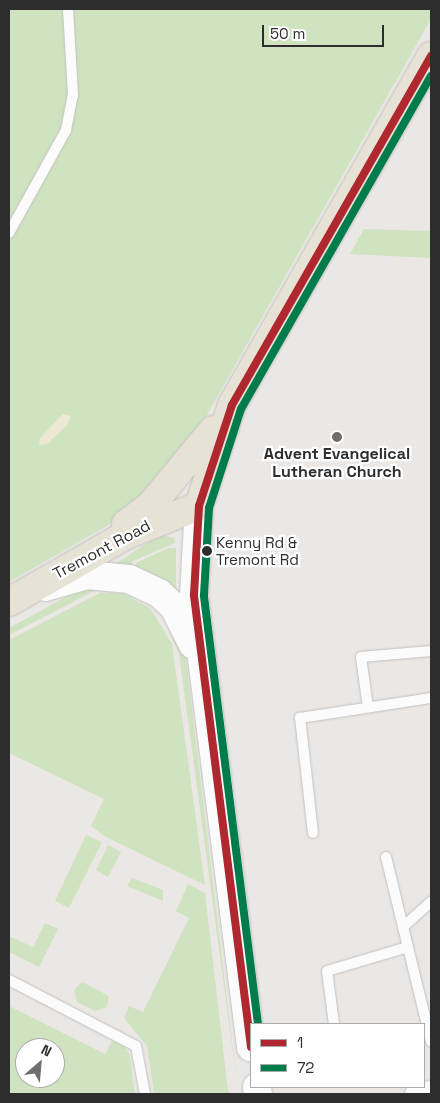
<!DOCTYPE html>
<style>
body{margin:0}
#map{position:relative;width:440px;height:1103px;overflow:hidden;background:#eae7e4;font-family:"Space Grotesk",sans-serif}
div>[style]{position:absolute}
.green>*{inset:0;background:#cfe3c0}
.sand>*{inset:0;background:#ede8d4}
.roads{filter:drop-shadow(0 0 1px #c3c2c2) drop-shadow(0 0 1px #c3c2c2)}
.lane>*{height:10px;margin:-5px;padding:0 5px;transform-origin:5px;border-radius:5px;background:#fcfbfb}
.street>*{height:20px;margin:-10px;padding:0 10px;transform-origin:10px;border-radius:10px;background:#fcfbfb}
.secondary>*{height:28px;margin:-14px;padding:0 14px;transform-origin:14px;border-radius:14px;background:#fcfbfb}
.primary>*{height:28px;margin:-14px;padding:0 14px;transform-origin:14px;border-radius:14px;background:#e7e2d6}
.bus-1>*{height:8px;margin:-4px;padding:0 4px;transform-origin:4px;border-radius:4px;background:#af272f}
.bus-2>*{height:8px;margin:-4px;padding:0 4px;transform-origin:4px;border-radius:4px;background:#007b4b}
.dots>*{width:14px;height:14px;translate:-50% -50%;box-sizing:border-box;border:2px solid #fff;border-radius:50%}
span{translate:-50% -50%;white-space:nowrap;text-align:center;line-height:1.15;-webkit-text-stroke:4.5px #fff;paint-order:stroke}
.bus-label{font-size:15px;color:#2d2d2d}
.left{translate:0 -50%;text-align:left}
.poi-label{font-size:16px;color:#2d2d2d;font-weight:700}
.street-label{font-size:16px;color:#2d2d2d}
.frame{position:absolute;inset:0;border:10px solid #2d2d2d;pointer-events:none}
.legend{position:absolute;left:250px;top:1023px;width:175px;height:65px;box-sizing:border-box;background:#fff;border:1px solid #ababab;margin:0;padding:6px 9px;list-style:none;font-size:15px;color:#2d2d2d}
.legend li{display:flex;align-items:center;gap:10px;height:25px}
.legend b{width:25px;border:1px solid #ababab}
.north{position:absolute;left:15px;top:1038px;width:50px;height:50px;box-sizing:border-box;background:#fff;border:1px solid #ababab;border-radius:50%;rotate:27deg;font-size:14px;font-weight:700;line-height:20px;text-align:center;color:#2d2d2d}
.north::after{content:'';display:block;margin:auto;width:18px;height:22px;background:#6f6e6d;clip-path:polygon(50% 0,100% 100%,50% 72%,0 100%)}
.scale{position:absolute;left:262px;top:25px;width:122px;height:22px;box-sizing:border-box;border:2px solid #2d2d2d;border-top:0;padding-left:6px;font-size:15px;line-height:18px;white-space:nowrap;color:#2d2d2d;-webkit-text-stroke:4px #fff;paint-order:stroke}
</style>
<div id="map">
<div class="green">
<i style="clip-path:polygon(9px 9px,431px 9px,431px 19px,186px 452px,126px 515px,9px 582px)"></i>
<i style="clip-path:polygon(364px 229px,431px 231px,431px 258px,350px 254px)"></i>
<i style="clip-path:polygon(159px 535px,174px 538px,175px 543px,133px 561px,129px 569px,114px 565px)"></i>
<i style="clip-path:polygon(168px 548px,176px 548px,176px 593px,134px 571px,136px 563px)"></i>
<i style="clip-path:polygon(90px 584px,100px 588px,9px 635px,9px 628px)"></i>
<i style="clip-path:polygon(100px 593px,122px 593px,150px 608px,172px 644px,205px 885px,106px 837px,91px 826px,104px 799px,9px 753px,9px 640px)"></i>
<i style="clip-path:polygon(158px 602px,185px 651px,237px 1082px,179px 654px)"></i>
<i style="clip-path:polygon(86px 835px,102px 842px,69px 908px,55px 901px)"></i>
<i style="clip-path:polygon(108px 845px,121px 852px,108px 877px,96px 870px)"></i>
<i style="clip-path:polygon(132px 878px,163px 890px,163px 901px,127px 886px)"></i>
<i style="clip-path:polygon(188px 884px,205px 893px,228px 1091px,233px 1094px,154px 1094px,147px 1046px,124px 1018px,129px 1006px,143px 1012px,189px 918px,176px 911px)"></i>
<i style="clip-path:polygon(45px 923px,58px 929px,39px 967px,9px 952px,9px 936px,33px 947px)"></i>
<i style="clip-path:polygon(82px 982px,109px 996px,107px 1007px,95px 1011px,77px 1002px,74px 990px)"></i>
<i style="clip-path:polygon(evenodd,9px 1006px,105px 1054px,112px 1041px,124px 1046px,130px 1056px,135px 1094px,9px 1094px,9px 1006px,25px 1048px,55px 1048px,55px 1078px,25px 1078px,25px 1048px)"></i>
</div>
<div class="sand">
<i style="clip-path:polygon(63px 414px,71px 416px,68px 424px,47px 444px,39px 445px,40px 438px)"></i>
</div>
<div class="roads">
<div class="lane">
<i style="left:9px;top:233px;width:118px;rotate:-61deg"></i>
<i style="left:66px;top:130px;width:36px;rotate:-79deg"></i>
<i style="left:73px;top:95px;width:86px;rotate:-93.3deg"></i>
<i style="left:368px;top:707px;width:50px;rotate:-98deg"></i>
<i style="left:361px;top:657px;width:70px;rotate:-4.9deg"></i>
<i style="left:313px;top:833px;width:116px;rotate:-96.4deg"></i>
<i style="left:300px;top:718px;width:133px;rotate:-8.7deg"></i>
<i style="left:386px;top:857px;width:190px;rotate:76.3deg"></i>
<i style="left:403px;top:927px;width:38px;rotate:-42deg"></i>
<i style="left:9px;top:980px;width:143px;rotate:27.5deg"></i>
<i style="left:136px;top:1046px;width:49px;rotate:79.4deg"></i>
<i style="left:334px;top:1024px;width:53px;rotate:-97.5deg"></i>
<i style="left:327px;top:971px;width:84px;rotate:-16.5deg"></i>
</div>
<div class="street">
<i style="left:415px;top:1094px;width:16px;rotate:-11deg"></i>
</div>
<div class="secondary">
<i style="left:199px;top:506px;width:89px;rotate:93.2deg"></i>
<i style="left:194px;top:595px;width:456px;rotate:82.8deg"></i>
<i style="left:45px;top:587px;width:44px;rotate:-15.9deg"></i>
<i style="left:87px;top:575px;width:42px;rotate:5.4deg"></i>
<i style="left:129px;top:579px;width:33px;rotate:25deg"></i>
<i style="left:159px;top:593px;width:21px;rotate:43deg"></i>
<i style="left:174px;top:607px;width:42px;rotate:63.4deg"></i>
<i style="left:257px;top:1087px;width:7px;rotate:82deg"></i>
</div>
<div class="primary">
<i style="left:126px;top:524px;width:31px;rotate:-37deg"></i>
<i style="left:151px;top:505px;width:97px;rotate:-50.4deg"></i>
<i style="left:9px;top:602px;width:135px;rotate:-29.8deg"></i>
<i style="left:126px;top:535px;width:79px;rotate:-21.7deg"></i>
<i style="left:199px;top:506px;width:106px;rotate:-71.9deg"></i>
<i style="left:232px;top:405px;width:402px;rotate:-60.3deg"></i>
</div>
</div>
<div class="bus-1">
<i style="left:251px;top:1047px;width:456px;rotate:-97.2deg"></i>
<i style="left:194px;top:595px;width:89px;rotate:-86.8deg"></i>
<i style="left:199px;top:506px;width:106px;rotate:-71.9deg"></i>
<i style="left:232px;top:405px;width:402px;rotate:-60.3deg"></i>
</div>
<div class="bus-2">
<i style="left:258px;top:1024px;width:432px;rotate:-97.2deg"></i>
<i style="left:204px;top:595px;width:87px;rotate:-86.7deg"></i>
<i style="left:209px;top:508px;width:104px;rotate:-72.1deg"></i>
<i style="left:241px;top:409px;width:383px;rotate:-60.3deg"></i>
</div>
<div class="dots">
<i style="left:337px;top:437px;background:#6f6e6d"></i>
<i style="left:207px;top:551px;background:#2d2d2d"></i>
</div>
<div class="bus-label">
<span class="left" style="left:216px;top:551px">Kenny Rd &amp;<br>Tremont Rd</span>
</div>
<div class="poi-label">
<span style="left:337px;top:463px">Advent Evangelical<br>Lutheran Church</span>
</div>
<div class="street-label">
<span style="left:102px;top:550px;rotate:-28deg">Tremont Road</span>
</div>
<div class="frame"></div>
<ul class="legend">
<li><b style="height:6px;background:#af272f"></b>1</li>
<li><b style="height:6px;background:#007b4b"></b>72</li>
</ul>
<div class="north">N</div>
<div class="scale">50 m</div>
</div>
